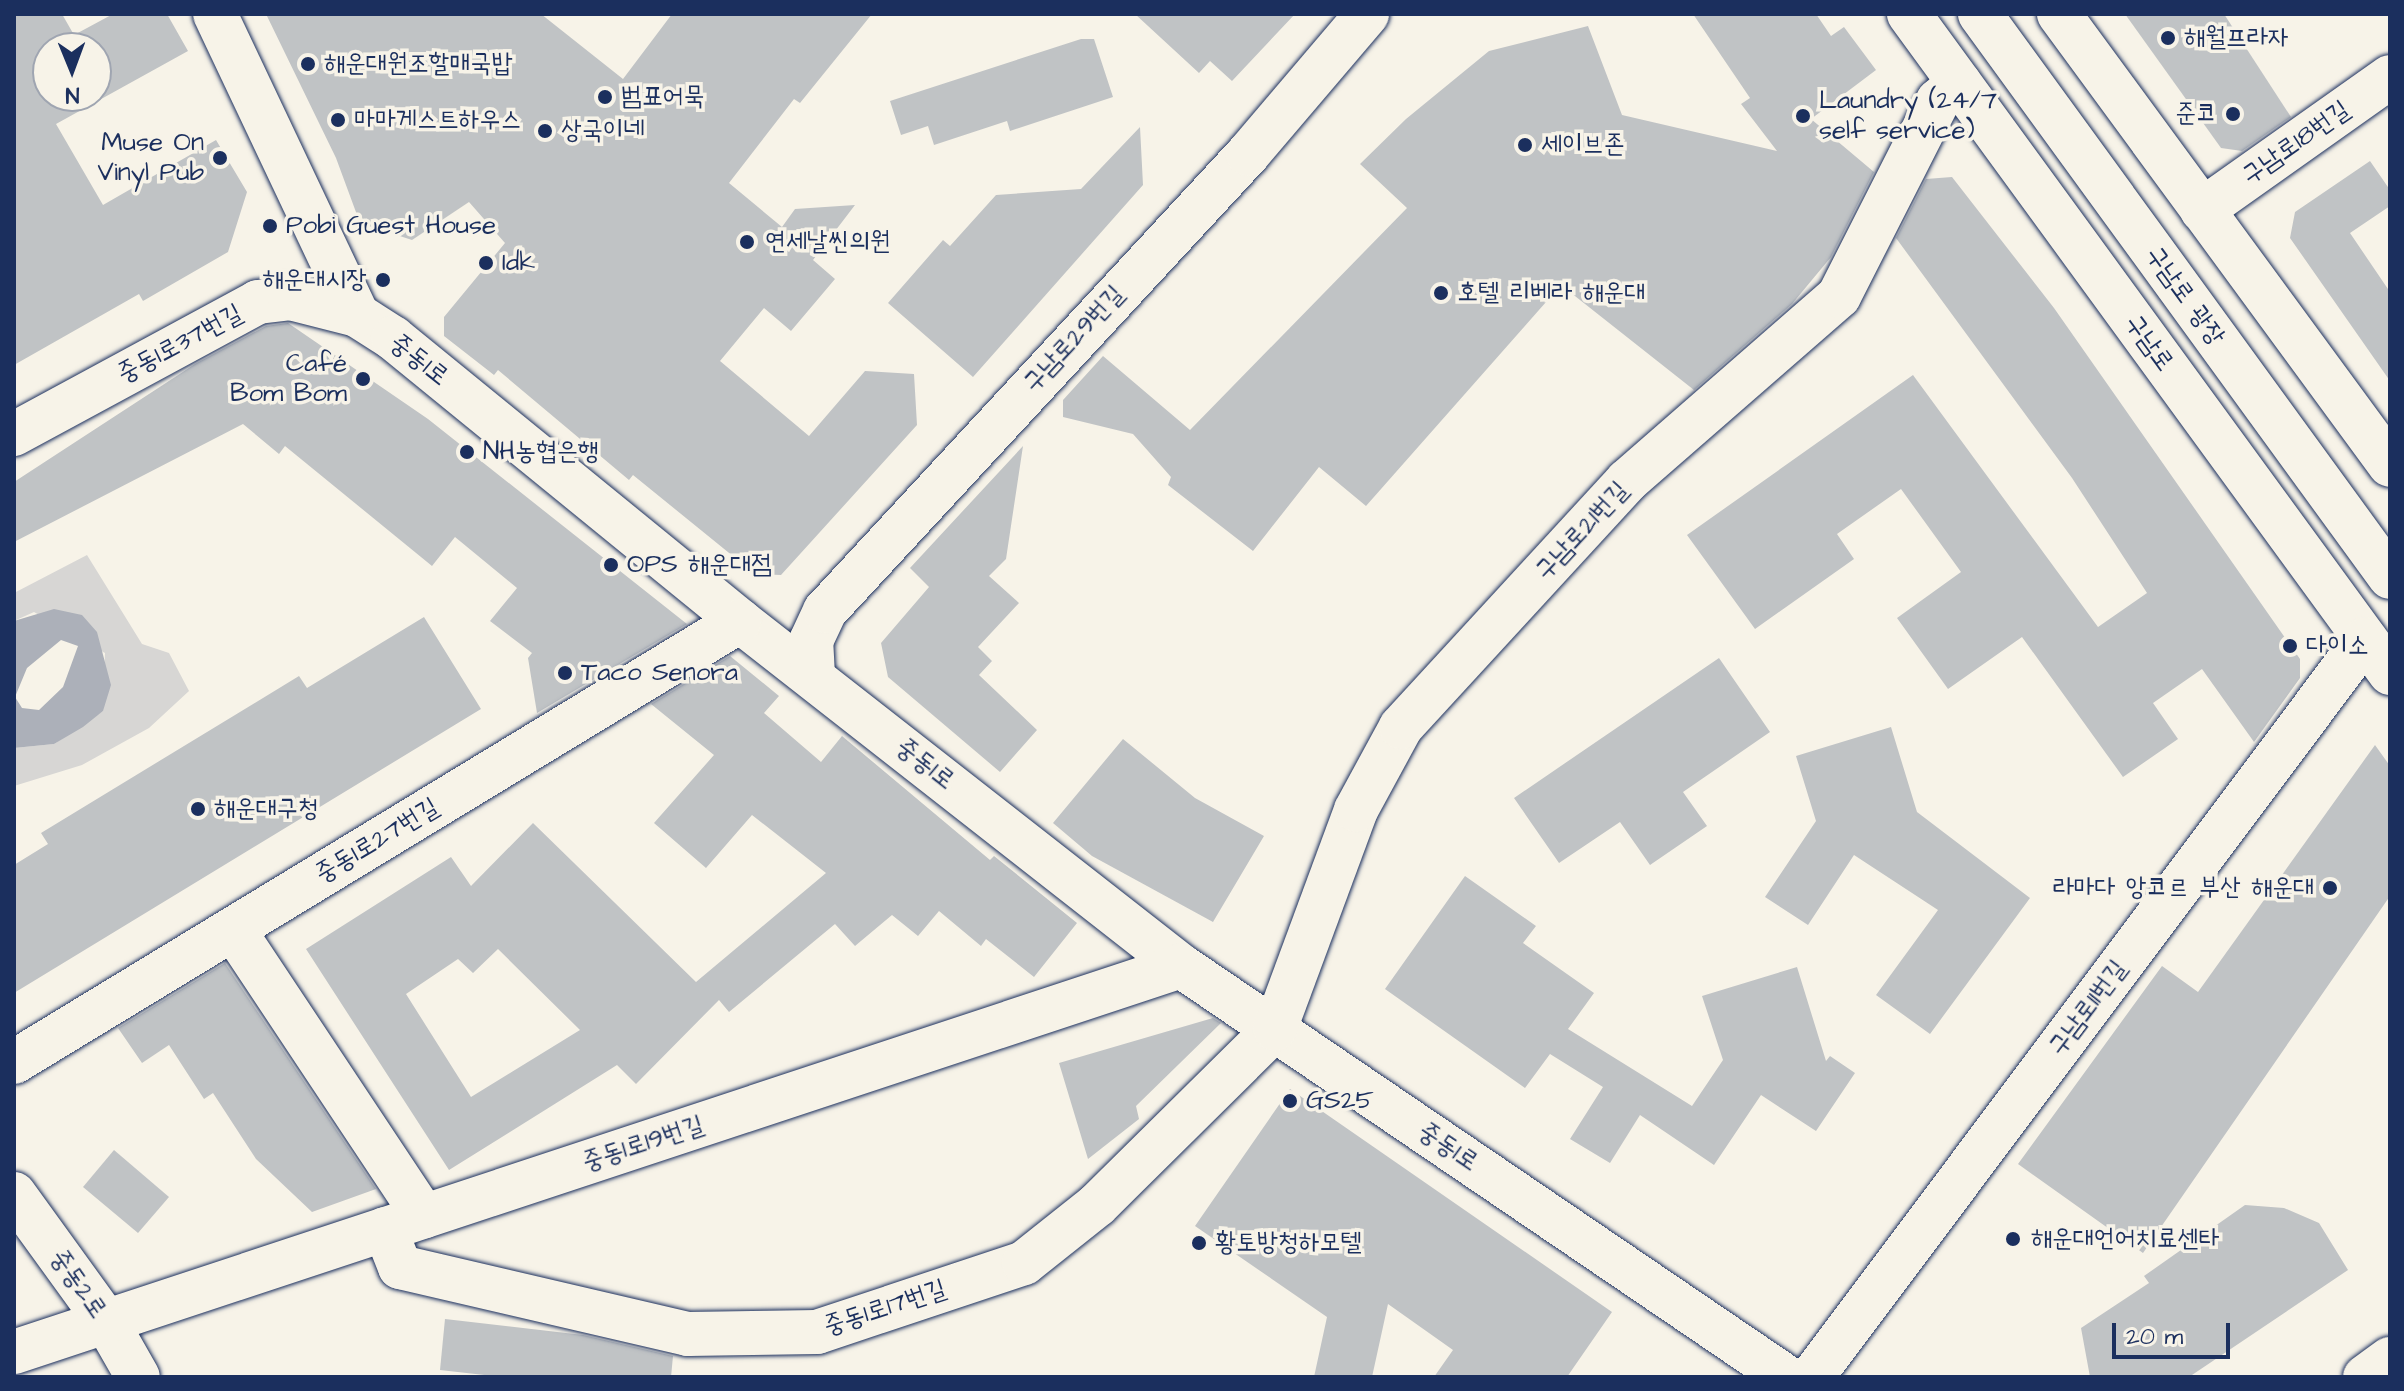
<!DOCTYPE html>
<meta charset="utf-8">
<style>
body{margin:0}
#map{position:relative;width:2404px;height:1391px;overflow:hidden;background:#f7f3e8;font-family:"Architects Daughter","Poor Story",sans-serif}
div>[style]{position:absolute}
.green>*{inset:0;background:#d7d6d4}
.water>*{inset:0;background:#acb0b9}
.building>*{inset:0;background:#c0c3c5}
.roads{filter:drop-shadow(0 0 2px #1b2f5e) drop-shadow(0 0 2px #1b2f5e)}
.minor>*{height:44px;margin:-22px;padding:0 22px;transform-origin:22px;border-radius:22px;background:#f7f3e8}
.major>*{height:44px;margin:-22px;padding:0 22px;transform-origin:22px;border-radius:22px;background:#f7f3e8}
.dots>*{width:22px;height:22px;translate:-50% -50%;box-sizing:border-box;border:4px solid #f7f3e8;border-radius:50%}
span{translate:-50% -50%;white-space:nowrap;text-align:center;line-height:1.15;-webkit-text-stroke:7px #f7f3e8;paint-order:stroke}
.poi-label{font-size:26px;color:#1b2f5e}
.left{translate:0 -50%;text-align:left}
.right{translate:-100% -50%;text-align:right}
.street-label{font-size:26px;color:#1b2f5e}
.frame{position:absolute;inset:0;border:16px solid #1b2f5e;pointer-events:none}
.north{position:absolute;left:32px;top:32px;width:80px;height:80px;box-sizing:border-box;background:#f7f3e8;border:2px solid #9fa5b1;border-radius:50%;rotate:179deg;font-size:22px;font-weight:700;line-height:32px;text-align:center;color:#1b2f5e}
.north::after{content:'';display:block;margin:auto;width:28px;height:36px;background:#1b2f5e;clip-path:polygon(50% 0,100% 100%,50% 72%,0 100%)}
.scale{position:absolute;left:2112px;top:1323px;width:118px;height:36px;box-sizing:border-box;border:4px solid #1b2f5e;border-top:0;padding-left:10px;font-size:24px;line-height:28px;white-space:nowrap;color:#1b2f5e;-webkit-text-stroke:6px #f7f3e8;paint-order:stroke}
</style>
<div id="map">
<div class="green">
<i style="clip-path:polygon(87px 555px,142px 644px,169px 653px,189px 691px,149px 728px,82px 765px,14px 786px,14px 748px,54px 744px,103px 711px,105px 653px,34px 612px,14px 621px,14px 593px)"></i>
</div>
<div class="water">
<i style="clip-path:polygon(evenodd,54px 609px,82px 615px,97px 632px,111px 685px,103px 711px,83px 727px,54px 744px,14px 748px,14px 621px,54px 609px,61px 640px,78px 646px,63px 687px,39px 710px,22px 708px,15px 697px,27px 668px,61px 640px)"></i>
</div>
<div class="building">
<i style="clip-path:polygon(evenodd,14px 14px,62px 14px,74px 35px,113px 14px,167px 14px,188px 51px,56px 124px,103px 205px,216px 140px,247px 192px,228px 252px,143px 301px,139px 294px,14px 365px,14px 14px,48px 48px,96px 48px,96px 96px,48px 96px,48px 48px)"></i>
<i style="clip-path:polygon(266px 14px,541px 14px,623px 79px,672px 14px,872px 14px,800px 103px,794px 99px,729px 183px,782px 227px,795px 209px,855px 205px,813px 260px,835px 279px,791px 331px,764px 308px,720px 361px,809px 436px,865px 371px,914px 374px,917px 425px,781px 575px,755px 574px,633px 475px,629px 480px,498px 370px,494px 375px,444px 336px,444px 317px,505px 243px,469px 202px,412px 240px,360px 223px,336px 158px)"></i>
<i style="clip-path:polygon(1135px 14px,1295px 14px,1232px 81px,1210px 61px,1199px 73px)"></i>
<i style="clip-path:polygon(1693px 14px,1816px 14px,1831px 36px,1844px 27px,1876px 70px,1811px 119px,1874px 172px,1831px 257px,1792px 304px,1694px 390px,1561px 285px,1366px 506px,1319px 467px,1253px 551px,1168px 485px,1171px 477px,1133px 434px,1063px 417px,1063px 400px,1103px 356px,1190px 430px,1407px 208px,1360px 164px,1406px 119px,1489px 51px,1588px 26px,1622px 115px,1777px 151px,1741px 104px,1750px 98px)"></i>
<i style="clip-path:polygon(2125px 14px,2224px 14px,2291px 117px,2242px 151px,2221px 148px)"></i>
<i style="clip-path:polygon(1081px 39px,1094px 39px,1113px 97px,1010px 131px,1007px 121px,934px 145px,928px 126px,901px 135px,890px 101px)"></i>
<i style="clip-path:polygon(1140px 127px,1143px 185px,973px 377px,888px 303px,943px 240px,950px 246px,996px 195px,1081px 189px)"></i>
<i style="clip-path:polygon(2370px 161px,2390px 190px,2390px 206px,2350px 233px,2390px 292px,2390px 381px,2290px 238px,2295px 212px)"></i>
<i style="clip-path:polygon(1952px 177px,2054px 308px,2300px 659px,2300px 678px,2254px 742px,2202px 669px,2153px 703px,2178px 739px,2123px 777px,2022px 637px,1948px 689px,1897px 618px,1961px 572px,1901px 489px,1837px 534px,1854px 559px,1755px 629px,1687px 535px,1913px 375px,2098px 627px,2147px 593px,2072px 478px,1896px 238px,1926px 179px)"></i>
<i style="clip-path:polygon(288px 323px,428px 419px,687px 624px,537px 713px,528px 658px,532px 653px,490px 621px,517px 588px,455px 537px,432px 566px,285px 446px,279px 454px,243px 424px,14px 542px,14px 482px,195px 364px,266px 326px)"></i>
<i style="clip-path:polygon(1023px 446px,1006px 559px,989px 576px,1019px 603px,978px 647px,992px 661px,979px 675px,1037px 730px,1000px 772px,888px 677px,881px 643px,929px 587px,910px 568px)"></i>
<i style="clip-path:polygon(424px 617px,481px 709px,14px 993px,14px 865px,48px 844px,41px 833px,299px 676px,307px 688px)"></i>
<i style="clip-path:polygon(evenodd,730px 656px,779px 696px,764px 713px,821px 762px,842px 736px,990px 860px,994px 856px,1077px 923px,1034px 977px,986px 939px,981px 946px,939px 911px,918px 936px,892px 915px,855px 946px,835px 924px,729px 1012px,719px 1000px,636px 1084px,617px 1065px,449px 1170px,306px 949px,451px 857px,471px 886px,533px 823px,696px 982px,826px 873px,752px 815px,706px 868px,654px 823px,714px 755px,651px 704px,730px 656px,498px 949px,580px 1030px,471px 1097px,406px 994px,458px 959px,473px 973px,498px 949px)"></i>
<i style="clip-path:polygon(1719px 658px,1770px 732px,1683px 792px,1707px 826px,1650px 865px,1620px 822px,1559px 863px,1514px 798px)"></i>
<i style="clip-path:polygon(1891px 727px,1917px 812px,2030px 898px,1930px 1034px,1876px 995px,1938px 910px,1854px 855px,1808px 925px,1765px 897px,1816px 821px,1796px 756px)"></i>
<i style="clip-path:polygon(1123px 739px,1195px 798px,1264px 836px,1213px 922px,1092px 856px,1053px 823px)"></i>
<i style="clip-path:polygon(2375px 745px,2390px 766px,2390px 896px,2143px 1253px,2018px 1164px,2162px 966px,2198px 992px)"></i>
<i style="clip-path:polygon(1465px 876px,1536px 926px,1523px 943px,1594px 993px,1568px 1029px,1692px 1106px,1723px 1060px,1702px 996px,1797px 967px,1826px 1061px,1830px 1056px,1855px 1073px,1816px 1131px,1761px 1095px,1714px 1165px,1640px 1115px,1610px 1163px,1570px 1139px,1603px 1087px,1550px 1054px,1525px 1088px,1385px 989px)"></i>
<i style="clip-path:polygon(225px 963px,376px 1189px,312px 1212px,256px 1159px,213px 1093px,204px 1099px,169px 1045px,142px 1063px,118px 1028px)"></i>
<i style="clip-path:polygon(1213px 1018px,1221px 1023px,1136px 1106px,1139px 1119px,1088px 1159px,1059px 1063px)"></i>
<i style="clip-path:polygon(1290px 1089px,1612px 1312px,1567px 1377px,1434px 1377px,1453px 1350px,1388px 1304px,1372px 1377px,1314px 1377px,1327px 1317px,1195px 1226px)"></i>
<i style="clip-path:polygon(114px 1150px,169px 1197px,138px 1233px,83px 1187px)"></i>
<i style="clip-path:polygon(2245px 1205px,2284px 1208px,2319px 1223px,2348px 1270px,2189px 1377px,2090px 1377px,2081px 1328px,2149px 1283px,2144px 1276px)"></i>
<i style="clip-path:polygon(445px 1319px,583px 1335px,673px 1356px,671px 1377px,502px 1377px,440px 1370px)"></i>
</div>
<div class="roads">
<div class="minor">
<i style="left:215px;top:14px;width:333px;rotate:64.7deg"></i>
<i style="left:357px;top:315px;width:43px;rotate:32.6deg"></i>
<i style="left:393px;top:338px;width:448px;rotate:39.2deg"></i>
<i style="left:740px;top:621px;width:560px;rotate:38.04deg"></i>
<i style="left:1181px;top:966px;width:731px;rotate:34.19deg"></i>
<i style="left:1909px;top:14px;width:816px;rotate:53.87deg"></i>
<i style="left:1980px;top:14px;width:696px;rotate:53.94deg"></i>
<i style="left:2059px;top:14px;width:559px;rotate:53.72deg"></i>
<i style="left:2202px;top:210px;width:230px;rotate:-35.3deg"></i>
<i style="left:14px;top:434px;width:277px;rotate:-28.4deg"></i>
<i style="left:258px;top:302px;width:32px;rotate:-7deg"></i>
<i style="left:290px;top:298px;width:69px;rotate:14.2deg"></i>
<i style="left:813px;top:676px;width:35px;rotate:-93deg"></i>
<i style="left:811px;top:641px;width:33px;rotate:-65deg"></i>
<i style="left:825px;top:611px;width:623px;rotate:-47.21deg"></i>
<i style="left:1248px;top:154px;width:184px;rotate:-49.6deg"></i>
<i style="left:233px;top:929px;width:345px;rotate:56.4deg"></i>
<i style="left:14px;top:1062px;width:849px;rotate:-31.28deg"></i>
<i style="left:14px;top:1194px;width:157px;rotate:54.1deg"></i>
<i style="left:106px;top:1321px;width:64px;rotate:60.3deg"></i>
<i style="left:385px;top:1229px;width:41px;rotate:68.5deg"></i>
<i style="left:400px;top:1267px;width:296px;rotate:13.1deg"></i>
<i style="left:688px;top:1334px;width:129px;rotate:-0.9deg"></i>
<i style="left:817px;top:1332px;width:218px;rotate:-18.4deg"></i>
<i style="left:1024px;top:1263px;width:93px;rotate:-38.5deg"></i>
<i style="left:1097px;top:1205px;width:250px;rotate:-44.7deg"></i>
<i style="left:1275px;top:1029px;width:233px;rotate:-69.7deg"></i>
<i style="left:1356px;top:810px;width:94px;rotate:-61.5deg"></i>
<i style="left:1401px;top:727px;width:334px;rotate:-47.4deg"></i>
<i style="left:1627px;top:481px;width:281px;rotate:-41.1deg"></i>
<i style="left:1839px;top:296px;width:219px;rotate:-63.1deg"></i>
<i style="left:1938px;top:101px;width:28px;rotate:-41deg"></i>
<i style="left:14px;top:1352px;width:1229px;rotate:-18.3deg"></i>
<i style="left:1812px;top:1377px;width:922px;rotate:-53.15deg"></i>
</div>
<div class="major">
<i style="left:2365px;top:1377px;width:31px;rotate:-36deg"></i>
</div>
</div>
<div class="dots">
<i style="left:2168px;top:38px;background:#1b2f5e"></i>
<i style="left:308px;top:64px;background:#1b2f5e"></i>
<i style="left:605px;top:97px;background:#1b2f5e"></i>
<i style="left:2233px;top:114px;background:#1b2f5e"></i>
<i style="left:1803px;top:116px;background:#1b2f5e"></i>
<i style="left:338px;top:120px;background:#1b2f5e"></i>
<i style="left:545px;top:131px;background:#1b2f5e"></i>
<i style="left:1525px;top:145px;background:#1b2f5e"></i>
<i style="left:220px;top:158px;background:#1b2f5e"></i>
<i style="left:270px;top:226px;background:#1b2f5e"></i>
<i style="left:747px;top:242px;background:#1b2f5e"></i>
<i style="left:486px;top:263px;background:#1b2f5e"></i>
<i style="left:383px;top:280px;background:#1b2f5e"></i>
<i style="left:1441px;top:293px;background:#1b2f5e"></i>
<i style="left:363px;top:379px;background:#1b2f5e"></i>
<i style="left:467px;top:452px;background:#1b2f5e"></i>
<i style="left:611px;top:565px;background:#1b2f5e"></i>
<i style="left:2290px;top:646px;background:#1b2f5e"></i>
<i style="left:565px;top:673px;background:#1b2f5e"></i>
<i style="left:198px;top:809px;background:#1b2f5e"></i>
<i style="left:2330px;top:888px;background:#1b2f5e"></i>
<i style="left:1290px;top:1101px;background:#1b2f5e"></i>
<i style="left:2013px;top:1239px;background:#1b2f5e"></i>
<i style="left:1199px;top:1243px;background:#1b2f5e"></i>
</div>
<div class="poi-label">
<span class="left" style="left:2184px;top:38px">해월프라자</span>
<span class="left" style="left:324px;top:64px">해운대원조할매국밥</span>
<span class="left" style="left:621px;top:97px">범표어묵</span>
<span class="left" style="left:1819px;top:116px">Laundry (24/7<br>self service)</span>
<span class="right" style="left:2217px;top:114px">준코</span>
<span class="left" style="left:354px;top:120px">마마게스트하우스</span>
<span class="left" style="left:561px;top:131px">상국이네</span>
<span class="right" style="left:204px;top:158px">Muse On<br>Vinyl Pub</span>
<span class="left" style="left:1541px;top:145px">세이브존</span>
<span class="left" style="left:286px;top:226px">Pobi Guest House</span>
<span class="left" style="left:765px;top:242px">연세날씬의원</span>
<span class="left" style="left:502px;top:263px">Idk</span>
<span class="right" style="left:367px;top:280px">해운대시장</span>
<span class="left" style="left:1457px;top:293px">호텔 리베라 해운대</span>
<span class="right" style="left:347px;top:379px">Café<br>Bom Bom</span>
<span class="left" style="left:483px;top:452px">NH농협은행</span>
<span class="left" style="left:627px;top:565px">OPS 해운대점</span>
<span class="left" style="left:2306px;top:646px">다이소</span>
<span class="left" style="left:581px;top:673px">Taco Senora</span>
<span class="left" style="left:214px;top:809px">해운대구청</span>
<span class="right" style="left:2314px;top:888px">라마다 앙코르 부산 해운대</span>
<span class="left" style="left:1306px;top:1101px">GS25</span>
<span class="left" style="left:2031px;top:1239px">해운대언어치료센타</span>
<span class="left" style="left:1215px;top:1243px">황토방청하모텔</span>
</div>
<div class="street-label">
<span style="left:2296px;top:143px;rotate:-35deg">구남로18번길</span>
<span style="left:2185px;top:296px;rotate:54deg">구남로 광장</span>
<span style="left:1074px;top:339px;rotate:-47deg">구남로29번길</span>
<span style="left:2149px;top:343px;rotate:54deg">구남로</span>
<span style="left:180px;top:344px;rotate:-28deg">중동1로37번길</span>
<span style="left:419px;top:360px;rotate:38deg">중동1로</span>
<span style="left:1582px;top:531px;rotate:-47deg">구남로21번길</span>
<span style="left:925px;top:764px;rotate:38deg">중동1로</span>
<span style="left:377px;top:841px;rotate:-31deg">중동1로27번길</span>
<span style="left:2088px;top:1008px;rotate:-53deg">구남로11번길</span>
<span style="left:643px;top:1144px;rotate:-18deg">중동1로19번길</span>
<span style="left:1448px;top:1147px;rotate:34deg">중동1로</span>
<span style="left:78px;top:1284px;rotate:55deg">중동2로</span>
<span style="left:885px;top:1308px;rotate:-18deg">중동1로17번길</span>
</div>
<div class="frame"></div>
<div class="north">N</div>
<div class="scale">20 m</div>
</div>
